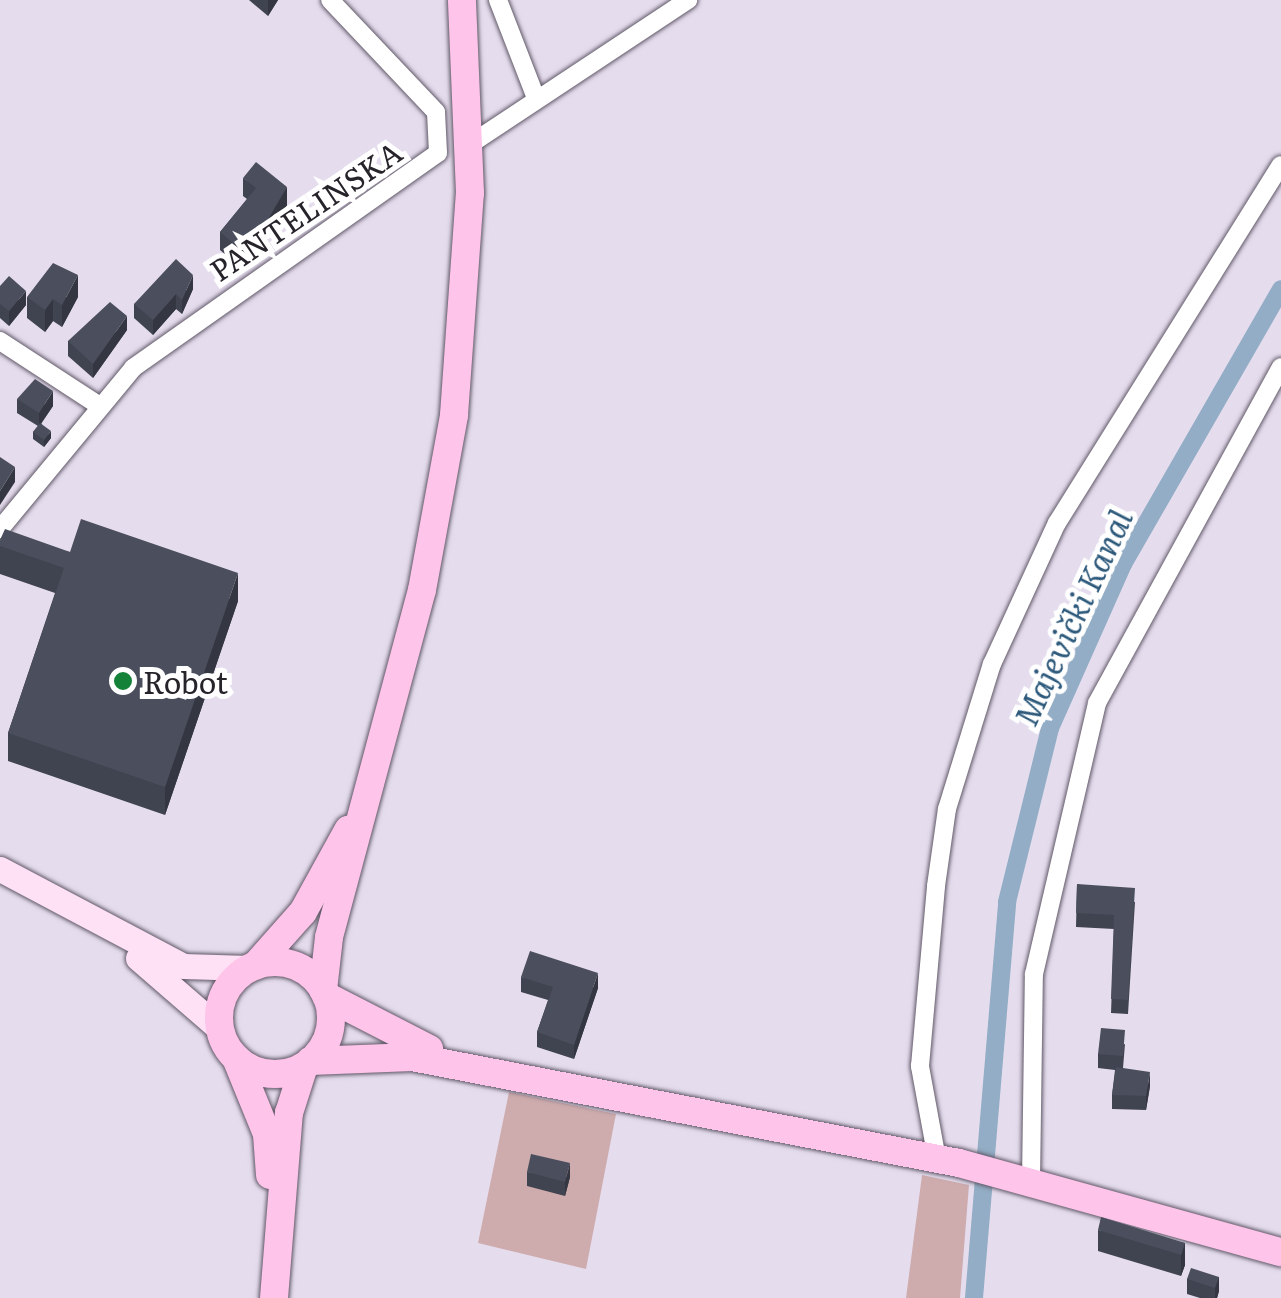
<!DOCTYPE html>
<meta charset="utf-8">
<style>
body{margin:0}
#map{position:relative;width:1281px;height:1298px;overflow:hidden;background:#e5ddee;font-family:Literata,serif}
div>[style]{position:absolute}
.green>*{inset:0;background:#ceacae}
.canal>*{height:18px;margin:-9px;padding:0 9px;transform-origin:9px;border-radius:9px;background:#92adc5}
.roads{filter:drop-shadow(0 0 2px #605867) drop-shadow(0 0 2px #605867)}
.minor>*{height:18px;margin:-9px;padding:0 9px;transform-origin:9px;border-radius:9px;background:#fff}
.secondary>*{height:25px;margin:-12.5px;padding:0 12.5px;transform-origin:12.5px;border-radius:12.5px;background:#fee1f4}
.primary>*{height:28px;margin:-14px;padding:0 14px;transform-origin:14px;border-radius:14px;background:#fec4ea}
.primary>.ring{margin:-14px;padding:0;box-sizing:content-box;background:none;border:28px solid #fec4ea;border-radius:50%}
.wall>*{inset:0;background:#404350}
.shaded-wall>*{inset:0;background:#343741}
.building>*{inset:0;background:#4b4e5d}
.dots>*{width:28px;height:28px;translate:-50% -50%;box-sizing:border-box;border:5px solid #fff;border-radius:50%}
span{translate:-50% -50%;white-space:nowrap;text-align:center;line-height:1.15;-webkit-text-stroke:10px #fff;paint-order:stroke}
.street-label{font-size:30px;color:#27232a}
.poi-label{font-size:30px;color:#27232a}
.left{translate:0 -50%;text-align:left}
.water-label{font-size:32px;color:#2d597b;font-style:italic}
</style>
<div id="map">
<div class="green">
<i style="clip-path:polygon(509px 1092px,616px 1114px,586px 1269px,478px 1243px)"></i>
<i style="clip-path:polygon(922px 1175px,969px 1185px,960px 1298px,906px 1298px)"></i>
</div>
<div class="canal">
<i style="left:974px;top:1298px;width:397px;rotate:-85.2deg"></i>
<i style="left:1007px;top:902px;width:179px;rotate:-76.1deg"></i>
<i style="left:1050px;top:728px;width:180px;rotate:-66deg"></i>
<i style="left:1123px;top:564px;width:317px;rotate:-60.1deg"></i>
</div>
<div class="roads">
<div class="minor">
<i style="left:498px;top:0;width:105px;rotate:68.8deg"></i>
<i style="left:469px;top:145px;width:263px;rotate:-33.5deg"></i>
<i style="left:0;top:341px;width:117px;rotate:33.1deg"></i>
<i style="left:0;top:529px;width:209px;rotate:-50.4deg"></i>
<i style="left:133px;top:368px;width:373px;rotate:-35.2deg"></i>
<i style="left:438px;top:153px;width:41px;rotate:-92.8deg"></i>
<i style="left:436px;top:112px;width:154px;rotate:-133.4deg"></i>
<i style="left:937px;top:1159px;width:95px;rotate:-100.4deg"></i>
<i style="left:920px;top:1066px;width:181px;rotate:-84.9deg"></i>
<i style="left:936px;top:886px;width:78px;rotate:-81.9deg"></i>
<i style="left:947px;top:809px;width:152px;rotate:-72.8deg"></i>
<i style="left:992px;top:664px;width:155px;rotate:-65.3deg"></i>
<i style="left:1057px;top:523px;width:422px;rotate:-58deg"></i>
<i style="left:1031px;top:1181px;width:207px;rotate:-89.2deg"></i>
<i style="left:1034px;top:974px;width:278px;rotate:-76.9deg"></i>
<i style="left:1097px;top:703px;width:383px;rotate:-61.3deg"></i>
</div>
<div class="secondary">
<i style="left:0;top:869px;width:207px;rotate:27.9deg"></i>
<i style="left:183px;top:966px;width:66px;rotate:1.7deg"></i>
<i style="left:138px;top:958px;width:108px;rotate:40.9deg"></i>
</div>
<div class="primary">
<i class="ring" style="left:219px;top:962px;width:84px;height:84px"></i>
<i style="left:255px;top:966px;width:72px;rotate:-48.4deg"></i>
<i style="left:303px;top:912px;width:94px;rotate:-61.2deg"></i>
<i style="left:323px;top:990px;width:53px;rotate:-83.5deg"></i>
<i style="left:329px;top:937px;width:359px;rotate:-75deg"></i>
<i style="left:422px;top:590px;width:178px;rotate:-79.6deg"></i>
<i style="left:454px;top:415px;width:223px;rotate:-85.9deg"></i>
<i style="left:470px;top:193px;width:193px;rotate:-92.4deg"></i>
<i style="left:326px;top:996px;width:116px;rotate:27.2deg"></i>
<i style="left:236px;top:1058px;width:82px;rotate:67.8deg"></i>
<i style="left:267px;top:1134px;width:41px;rotate:85.8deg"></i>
<i style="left:310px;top:1061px;width:102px;rotate:-2.2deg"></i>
<i style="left:412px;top:1057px;width:557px;rotate:10.97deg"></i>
<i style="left:959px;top:1163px;width:334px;rotate:15.5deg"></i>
<i style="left:274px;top:1298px;width:186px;rotate:-85.4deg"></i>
<i style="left:289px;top:1113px;width:49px;rotate:-72.3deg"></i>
</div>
</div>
<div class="wall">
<i style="clip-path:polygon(249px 0,278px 0,268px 16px)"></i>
<i style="clip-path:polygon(243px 178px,287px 205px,261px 249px,239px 266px,220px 250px,220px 232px,247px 199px,243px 196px)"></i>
<i style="clip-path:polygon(0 286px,26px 305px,9px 326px,0 318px)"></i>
<i style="clip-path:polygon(193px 289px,182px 314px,176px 309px,153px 335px,134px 318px,134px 304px)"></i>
<i style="clip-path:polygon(27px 297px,78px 297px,62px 327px,53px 321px,45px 332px,27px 318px)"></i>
<i style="clip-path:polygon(127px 330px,93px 378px,68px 356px,68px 341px)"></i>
<i style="clip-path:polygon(17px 399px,53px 406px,41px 423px,51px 438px,44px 447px,33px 439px,33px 432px,38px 426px,17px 413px)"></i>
<i style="clip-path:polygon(0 540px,70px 552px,238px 601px,165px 815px,8px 761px,8px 733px,55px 593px,0 574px)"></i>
<i style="clip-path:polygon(1077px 884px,1135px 902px,1128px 1014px,1111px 1013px,1114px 929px,1076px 927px)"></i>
<i style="clip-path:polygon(521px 977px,598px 988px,574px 1059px,537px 1047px,537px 1032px,548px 1000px,521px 992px)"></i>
<i style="clip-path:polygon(1125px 1044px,1123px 1068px,1150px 1086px,1146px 1110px,1112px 1109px,1112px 1095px,1115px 1070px,1098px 1068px,1098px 1054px)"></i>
<i style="clip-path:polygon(527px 1172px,570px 1177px,565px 1196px,527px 1186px)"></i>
<i style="clip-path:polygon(1098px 1230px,1185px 1243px,1185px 1265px,1181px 1276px,1098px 1251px)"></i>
<i style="clip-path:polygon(1219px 1277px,1219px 1291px,1217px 1298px,1200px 1298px,1187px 1294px,1187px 1279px)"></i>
</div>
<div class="shaded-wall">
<i style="clip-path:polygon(268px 0,278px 0,268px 16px)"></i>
<i style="clip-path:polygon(287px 187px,287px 205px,261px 249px,239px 266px,239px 248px)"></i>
<i style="clip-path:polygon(78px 275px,78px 297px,62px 327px,62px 305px)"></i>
<i style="clip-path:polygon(193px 275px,193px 289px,182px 314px,182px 300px)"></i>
<i style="clip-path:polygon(26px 291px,26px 305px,9px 326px,9px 311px)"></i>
<i style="clip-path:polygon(176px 294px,176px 309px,153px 335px,153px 320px)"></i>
<i style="clip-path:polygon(53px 299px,53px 321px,45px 332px,45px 310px)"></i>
<i style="clip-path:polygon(127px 316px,127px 330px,93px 378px,93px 364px)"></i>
<i style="clip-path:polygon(53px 391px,53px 406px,39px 427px,39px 413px)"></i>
<i style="clip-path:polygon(51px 431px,51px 438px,44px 447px,44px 440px)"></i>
<i style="clip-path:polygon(15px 467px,15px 482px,0 505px,0 491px)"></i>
<i style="clip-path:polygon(238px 573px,238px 601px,165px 815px,165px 787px)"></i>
<i style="clip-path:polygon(598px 973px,598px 988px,574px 1059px,574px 1045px)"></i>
<i style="clip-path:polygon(1150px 1072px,1150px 1086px,1146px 1110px,1146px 1096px)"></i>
<i style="clip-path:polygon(570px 1163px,570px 1177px,565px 1196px,565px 1182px)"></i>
<i style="clip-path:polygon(1185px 1243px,1185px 1265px,1181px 1276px,1181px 1255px)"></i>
<i style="clip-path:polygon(1219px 1277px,1219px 1291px,1217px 1298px,1215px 1298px,1215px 1288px)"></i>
</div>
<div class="building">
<i style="clip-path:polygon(256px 162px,287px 187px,261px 231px,239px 248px,220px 232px,256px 188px,243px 178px)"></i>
<i style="clip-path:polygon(176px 259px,193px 275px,182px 300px,176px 294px,153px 320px,134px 304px)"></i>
<i style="clip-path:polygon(53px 263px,78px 275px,62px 305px,53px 299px,45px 310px,27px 297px)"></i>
<i style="clip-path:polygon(9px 276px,26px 291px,9px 311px,0 304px,0 286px)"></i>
<i style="clip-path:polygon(110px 302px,127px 316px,93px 364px,68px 341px)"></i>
<i style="clip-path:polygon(35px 379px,53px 391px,39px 413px,17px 399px)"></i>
<i style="clip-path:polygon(40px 423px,51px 431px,44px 440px,33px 432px)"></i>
<i style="clip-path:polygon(0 457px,15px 467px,0 491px)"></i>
<i style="clip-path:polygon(81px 519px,238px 573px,165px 787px,8px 733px,64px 568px,0 546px,0 540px,5px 529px,70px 552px)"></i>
<i style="clip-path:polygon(1077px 884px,1135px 888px,1128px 1000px,1111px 999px,1114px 915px,1076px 913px)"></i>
<i style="clip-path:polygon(530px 951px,598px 973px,574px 1045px,537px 1032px,553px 987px,521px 977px)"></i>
<i style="clip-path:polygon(1101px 1028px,1125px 1030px,1123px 1056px,1098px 1054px)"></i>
<i style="clip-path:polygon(1116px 1067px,1150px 1072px,1146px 1096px,1112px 1095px)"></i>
<i style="clip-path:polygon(531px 1154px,570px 1163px,565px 1182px,527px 1172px)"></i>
<i style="clip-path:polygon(1101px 1217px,1185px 1243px,1181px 1255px,1098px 1230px)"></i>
<i style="clip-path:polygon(1191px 1268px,1219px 1277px,1215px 1288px,1187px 1279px)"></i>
</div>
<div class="dots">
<i style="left:123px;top:681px;background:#158239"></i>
</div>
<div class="street-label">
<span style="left:305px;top:210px;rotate:-34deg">PANTELINSKA</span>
</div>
<div class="poi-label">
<span class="left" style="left:143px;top:681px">Robot</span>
</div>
<div class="water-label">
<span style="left:1072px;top:617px;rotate:-65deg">Majevički Kanal</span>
</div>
</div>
